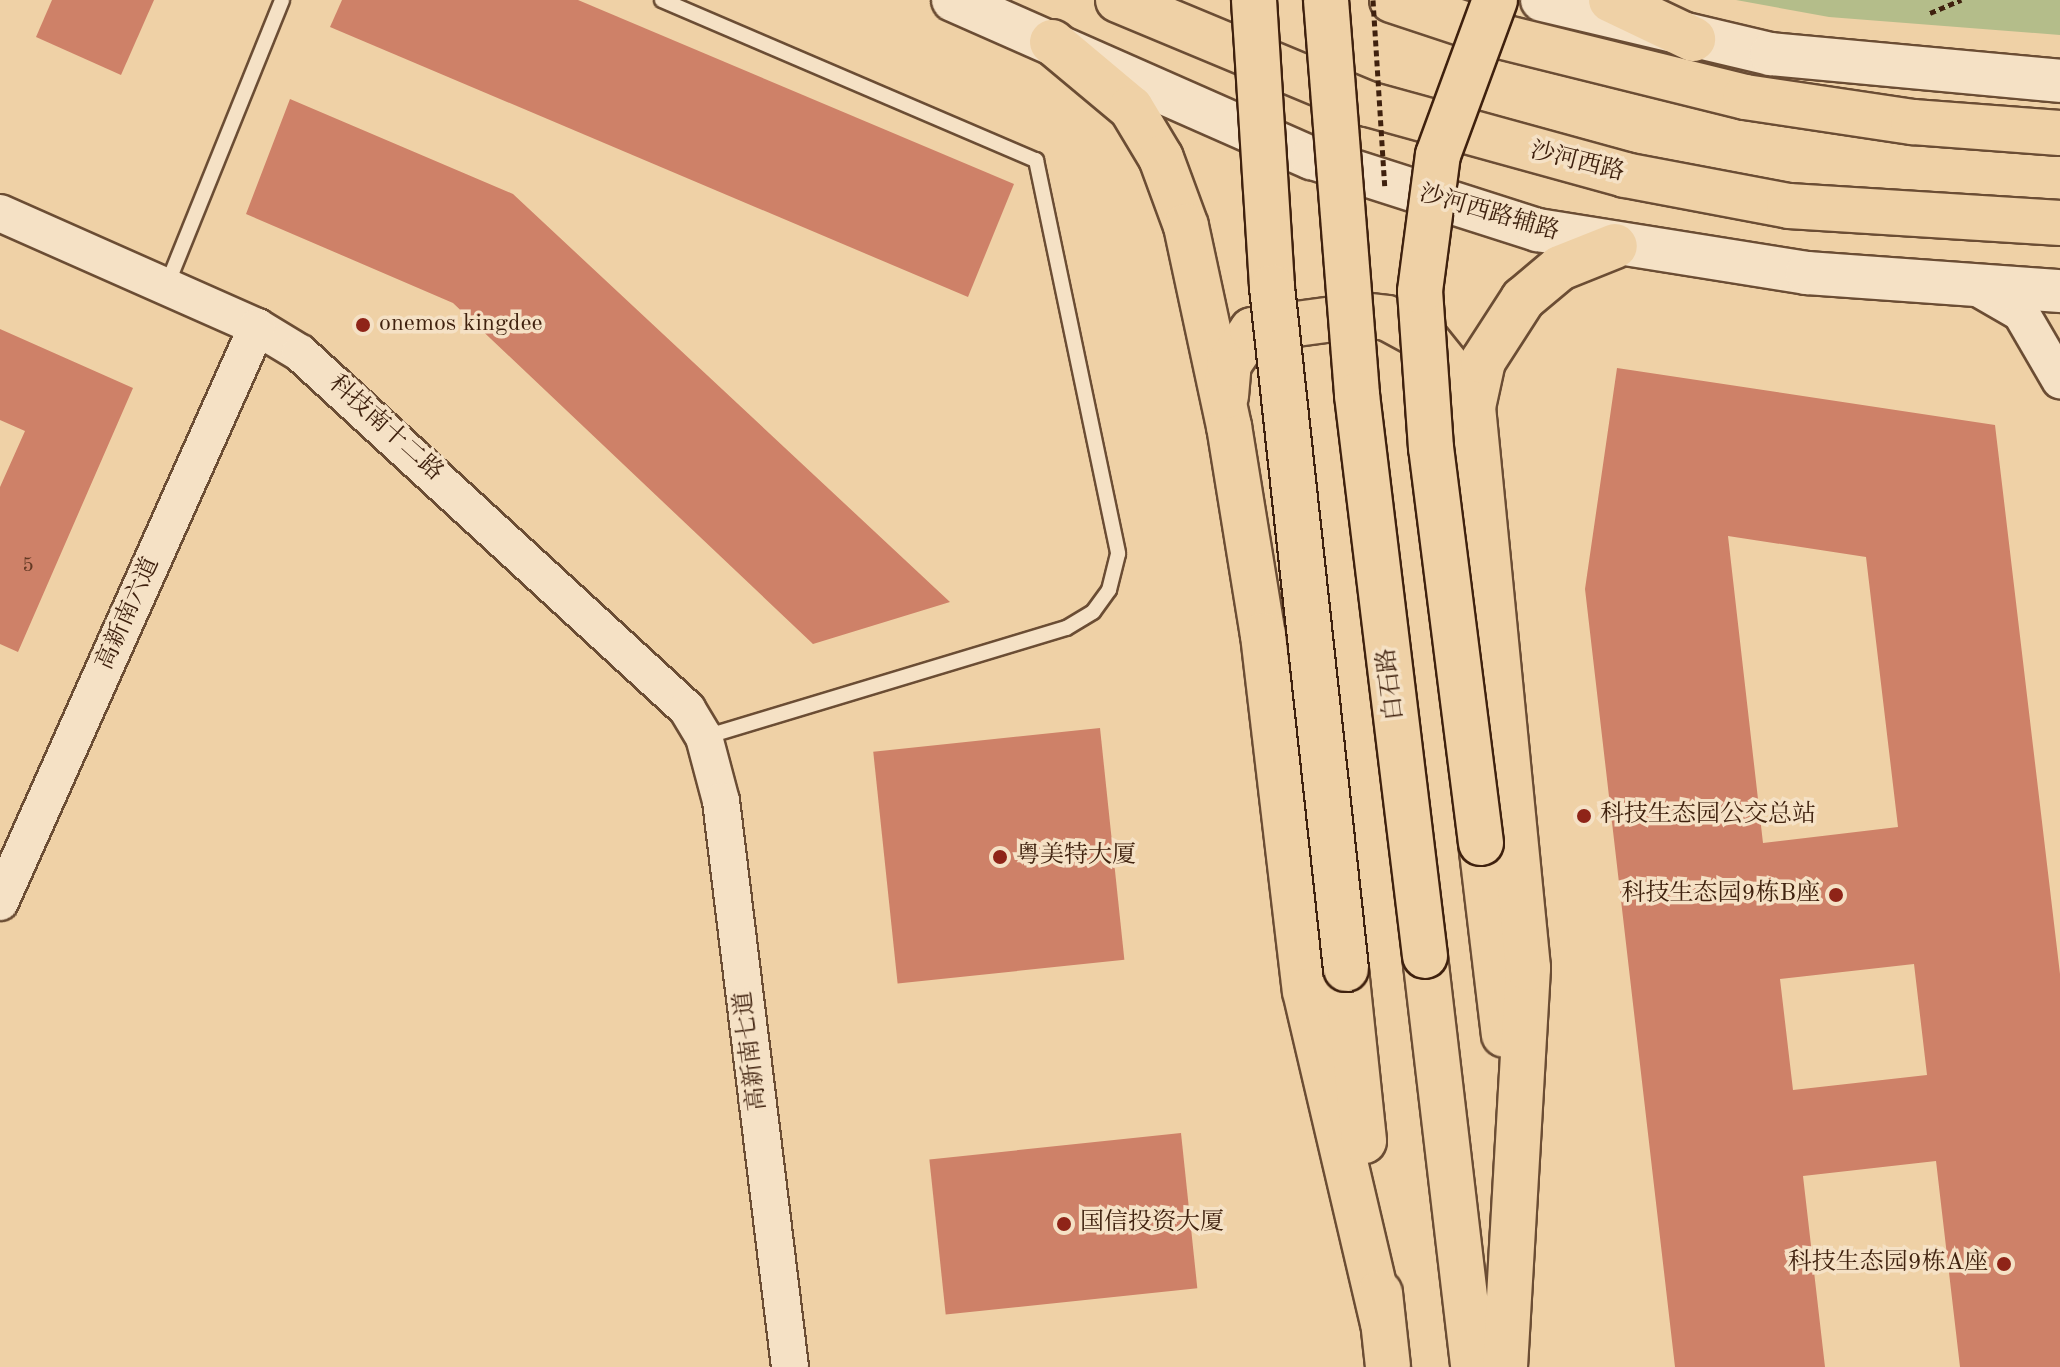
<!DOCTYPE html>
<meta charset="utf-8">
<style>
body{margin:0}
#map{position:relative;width:2060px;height:1367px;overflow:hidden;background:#efd1a6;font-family:"Old Standard TT","Noto Serif SC",serif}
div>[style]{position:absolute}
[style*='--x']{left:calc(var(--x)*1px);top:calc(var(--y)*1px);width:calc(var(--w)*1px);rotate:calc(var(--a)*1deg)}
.green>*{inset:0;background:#b4bd8a}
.building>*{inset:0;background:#ce8168;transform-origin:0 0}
.path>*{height:5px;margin-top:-2.5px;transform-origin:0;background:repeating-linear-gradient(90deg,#3f210e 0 6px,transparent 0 10px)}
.roads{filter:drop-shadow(2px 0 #6b4d34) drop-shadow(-2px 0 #6b4d34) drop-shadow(0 2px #6b4d34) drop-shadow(0 -2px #6b4d34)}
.service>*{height:14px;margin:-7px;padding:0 7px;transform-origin:7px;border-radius:7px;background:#f5e1c5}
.tertiary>*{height:36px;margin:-18px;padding:0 18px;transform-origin:18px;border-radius:18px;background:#f5e1c5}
.secondary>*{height:42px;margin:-21px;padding:0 21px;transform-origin:21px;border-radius:21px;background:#f5e1c5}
.primary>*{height:44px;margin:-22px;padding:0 22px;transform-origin:22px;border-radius:22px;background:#efd1a6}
.path-bridge>*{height:5px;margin-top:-2.5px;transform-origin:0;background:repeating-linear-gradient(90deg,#3f210e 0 6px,transparent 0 10px)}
.bridges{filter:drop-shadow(2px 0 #3f210e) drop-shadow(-2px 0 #3f210e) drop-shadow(0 2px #3f210e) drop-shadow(0 -2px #3f210e)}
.primary-bridge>*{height:44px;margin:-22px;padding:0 22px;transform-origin:22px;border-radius:22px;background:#efd1a6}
.dots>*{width:22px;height:22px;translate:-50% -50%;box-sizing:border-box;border:4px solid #f5e1c5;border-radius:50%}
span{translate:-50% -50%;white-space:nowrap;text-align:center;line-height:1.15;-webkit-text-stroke:7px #f5e1c5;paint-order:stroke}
.number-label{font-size:20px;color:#633924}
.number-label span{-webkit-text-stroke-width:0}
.street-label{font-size:24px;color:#3f210e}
.poi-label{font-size:24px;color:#3f210e}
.left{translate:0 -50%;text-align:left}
.right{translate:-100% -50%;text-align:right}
</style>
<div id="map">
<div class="green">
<div style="clip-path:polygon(1736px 0,2060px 0,2060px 35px,1829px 17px)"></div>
</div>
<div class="building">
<div style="clip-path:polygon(52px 0,154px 0,121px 75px,36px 37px)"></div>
<div style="clip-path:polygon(342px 0,578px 0,1014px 184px,968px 297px,330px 27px)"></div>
<div style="clip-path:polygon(290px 99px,513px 194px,950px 602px,813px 644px,453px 303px,246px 214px)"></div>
<div style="clip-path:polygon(0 329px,133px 388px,18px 652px,0 644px,0 487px,25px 431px,0 420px)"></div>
<div style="clip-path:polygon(evenodd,1617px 368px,1995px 425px,2060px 974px,2060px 1367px,1960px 1367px,1936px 1161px,1803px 1176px,1825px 1367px,1675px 1367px,1585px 589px,1617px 368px,1728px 536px,1866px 557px,1898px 827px,1763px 843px,1728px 536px,1617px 368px,1914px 964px,1927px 1075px,1793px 1090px,1780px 979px,1914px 964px)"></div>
<div style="left:1100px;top:728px;width:233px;height:228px;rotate:84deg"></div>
<div style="left:1181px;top:1133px;width:156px;height:253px;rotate:84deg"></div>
</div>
<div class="path">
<div style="--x:1930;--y:13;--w:34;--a:-23"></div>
</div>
<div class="roads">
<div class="service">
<div style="--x:662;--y:0;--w:407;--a:23.2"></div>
<div style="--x:1036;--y:160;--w:402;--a:78.2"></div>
<div style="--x:1118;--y:554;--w:37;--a:104"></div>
<div style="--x:1109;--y:590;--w:27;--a:126"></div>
<div style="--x:1093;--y:612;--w:31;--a:149"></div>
<div style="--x:1066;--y:628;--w:378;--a:163.2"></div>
<div style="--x:167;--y:285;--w:307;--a:-68"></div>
</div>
<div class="tertiary">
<div style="--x:0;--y:213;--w:281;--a:23.9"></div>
<div style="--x:257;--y:327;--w:50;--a:31.2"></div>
<div style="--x:300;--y:353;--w:526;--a:42.61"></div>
<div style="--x:687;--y:709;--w:33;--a:59"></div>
<div style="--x:704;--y:737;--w:66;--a:75.1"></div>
<div style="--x:721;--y:801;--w:570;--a:83.05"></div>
<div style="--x:1976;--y:287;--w:52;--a:30"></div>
<div style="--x:2021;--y:313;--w:78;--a:59.8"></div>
<div style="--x:0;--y:902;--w:630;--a:-65.92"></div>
</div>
<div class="secondary">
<div style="--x:953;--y:0;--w:392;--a:23.8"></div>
<div style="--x:1312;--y:158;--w:237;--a:17.7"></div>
<div style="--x:1538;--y:230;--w:272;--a:9.1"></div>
<div style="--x:1807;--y:273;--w:254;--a:4.1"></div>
<div style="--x:1542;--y:0;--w:235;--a:13.3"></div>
<div style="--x:1771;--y:54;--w:290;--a:5.3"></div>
</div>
<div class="primary">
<div style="--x:1118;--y:0;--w:271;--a:22.6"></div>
<div style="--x:1368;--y:104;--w:267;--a:15.4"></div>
<div style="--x:1625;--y:175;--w:167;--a:10.7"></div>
<div style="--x:1789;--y:206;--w:272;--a:3.6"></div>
<div style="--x:1392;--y:0;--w:117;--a:18.4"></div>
<div style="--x:1503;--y:37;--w:249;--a:13.9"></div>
<div style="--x:1745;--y:97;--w:170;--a:8.5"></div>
<div style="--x:1913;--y:122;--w:147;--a:4.3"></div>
<div style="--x:1611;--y:0;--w:91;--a:25.4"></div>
<div style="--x:1052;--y:42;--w:103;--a:39.9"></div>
<div style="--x:1131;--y:108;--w:58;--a:59"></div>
<div style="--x:1161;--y:158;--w:72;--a:69.8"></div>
<div style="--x:1186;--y:226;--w:205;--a:77.9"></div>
<div style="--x:1229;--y:426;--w:212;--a:80.8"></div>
<div style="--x:1263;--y:635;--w:358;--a:83.3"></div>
<div style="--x:1305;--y:991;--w:341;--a:76.8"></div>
<div style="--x:1226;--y:396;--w:32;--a:-85"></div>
<div style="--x:1229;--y:364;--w:41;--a:-55.9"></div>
<div style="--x:1252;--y:330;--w:112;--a:-7.7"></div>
<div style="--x:1363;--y:315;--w:24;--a:7"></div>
<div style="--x:1387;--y:318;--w:44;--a:28.3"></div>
<div style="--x:1426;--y:339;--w:51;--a:51.3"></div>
<div style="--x:1458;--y:379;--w:45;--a:74.4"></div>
<div style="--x:1481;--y:843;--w:193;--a:83.2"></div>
<div style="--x:1425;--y:956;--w:414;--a:83.3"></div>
<div style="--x:1346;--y:969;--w:173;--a:84"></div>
<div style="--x:1380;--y:1293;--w:74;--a:83.8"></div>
<div style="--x:1505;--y:1367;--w:400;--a:-86.7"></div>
<div style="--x:1528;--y:968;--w:564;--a:-95.6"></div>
<div style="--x:1473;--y:407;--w:47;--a:-77.7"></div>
<div style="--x:1483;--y:361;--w:74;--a:-57.2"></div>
<div style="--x:1523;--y:299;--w:48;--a:-40"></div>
<div style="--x:1560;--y:268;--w:59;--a:-21.8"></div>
</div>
</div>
<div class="path-bridge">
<div style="--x:1373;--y:0;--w:189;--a:86.4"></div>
</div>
<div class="bridges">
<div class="primary-bridge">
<div style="--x:1254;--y:0;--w:288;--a:86.4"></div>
<div style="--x:1272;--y:287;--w:686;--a:83.81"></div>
<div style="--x:1326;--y:0;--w:396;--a:85.5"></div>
<div style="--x:1357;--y:395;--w:565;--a:83.09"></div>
<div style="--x:1481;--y:843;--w:398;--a:-97.2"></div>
<div style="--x:1431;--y:448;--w:157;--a:-94"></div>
<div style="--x:1420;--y:291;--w:137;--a:-82.5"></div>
<div style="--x:1438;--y:155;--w:165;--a:-69.8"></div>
</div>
</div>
<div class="dots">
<div style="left:363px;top:325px;background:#8f2418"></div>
<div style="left:1584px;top:816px;background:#8f2418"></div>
<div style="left:1000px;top:857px;background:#8f2418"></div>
<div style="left:1836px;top:895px;background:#8f2418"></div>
<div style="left:1064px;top:1224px;background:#8f2418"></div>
<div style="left:2004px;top:1264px;background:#8f2418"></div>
</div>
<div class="number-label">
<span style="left:28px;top:566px">5</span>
</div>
<div class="street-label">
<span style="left:1577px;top:163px;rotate:14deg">沙河西路</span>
<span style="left:1489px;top:214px;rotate:16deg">沙河西路辅路</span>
<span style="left:385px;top:429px;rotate:42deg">科技南十二路</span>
<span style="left:129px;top:614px;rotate:-66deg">高新南六道</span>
<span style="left:1392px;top:684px;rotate:-97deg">白石路</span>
<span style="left:752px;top:1051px;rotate:-97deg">高新南七道</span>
</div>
<div class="poi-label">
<span class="left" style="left:379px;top:325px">onemos kingdee</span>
<span class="left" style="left:1600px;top:816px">科技生态园公交总站</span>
<span class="left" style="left:1016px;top:857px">粤美特大厦</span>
<span class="right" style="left:1820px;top:895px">科技生态园9栋B座</span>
<span class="left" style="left:1080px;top:1224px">国信投资大厦</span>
<span class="right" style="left:1988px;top:1264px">科技生态园9栋A座</span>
</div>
</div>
